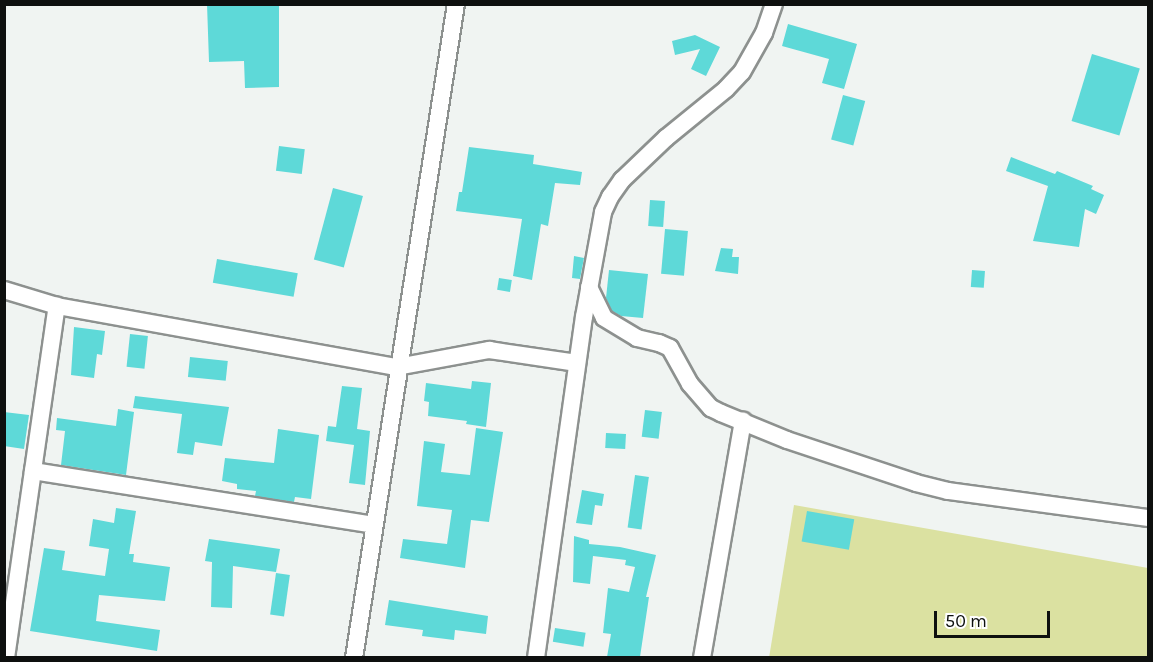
<!DOCTYPE html>
<style>
body{margin:0}
#map{position:relative;width:1153px;height:662px;overflow:hidden;background:#f0f4f2;font-family:Karla,sans-serif}
div>[style]{position:absolute}
[style*='--x']{left:calc(var(--x)*1px);top:calc(var(--y)*1px);width:calc(var(--w)*1px);rotate:calc(var(--a)*1deg)}
.green>*{inset:0;background:#dbe1a1}
.building>*{inset:0;background:#5ed9d8;transform-origin:0 0}
.roads{filter:drop-shadow(2px 0 #8d918f) drop-shadow(-2px 0 #8d918f) drop-shadow(0 2px #8d918f) drop-shadow(0 -2px #8d918f)}
.street>*{height:16px;margin:-8px;padding:0 8px;transform-origin:8px;border-radius:8px;background:#fff}
span{translate:-50% -50%;white-space:nowrap;text-align:center;line-height:1.15;-webkit-text-stroke:4.5px #fff;paint-order:stroke}
.frame{position:absolute;inset:0;border:6px solid #0e100f;pointer-events:none}
.scale{position:absolute;left:934px;top:611px;width:116px;height:27px;box-sizing:border-box;border:3px solid #0e100f;border-top:0;padding-left:8px;font-size:18px;line-height:21px;white-space:nowrap;color:#0e100f;-webkit-text-stroke:4px #fff;paint-order:stroke}
</style>
<div id="map">
<div class="green">
<div style="clip-path:polygon(794px 505px,1148px 568px,1148px 657px,769px 658px)"></div>
</div>
<div class="building">
<div style="clip-path:polygon(207px 4px,279px 4px,279px 87px,245px 88px,244px 61px,209px 62px)"></div>
<div style="clip-path:polygon(788px 24px,857px 44px,844px 89px,822px 83px,829px 59px,782px 46px)"></div>
<div style="clip-path:polygon(695px 35px,720px 47px,706px 76px,691px 69px,700px 49px,675px 55px,672px 41px)"></div>
<div style="left:1092px;top:54px;width:50px;height:70px;rotate:17deg"></div>
<div style="left:843px;top:95px;width:23px;height:46px;rotate:15deg"></div>
<div style="left:279px;top:146px;width:26px;height:25px;rotate:7deg"></div>
<div style="clip-path:polygon(469px 147px,534px 155px,533px 164px,582px 172px,580px 185px,555px 183px,548px 226px,541px 224px,532px 280px,513px 276px,522px 219px,456px 211px,459px 192px,462px 192px)"></div>
<div style="clip-path:polygon(1011px 157px,1055px 174px,1057px 171px,1093px 186px,1091px 189px,1104px 195px,1096px 214px,1085px 209px,1079px 247px,1033px 241px,1048px 186px,1006px 171px)"></div>
<div style="left:333px;top:188px;width:31px;height:74px;rotate:15deg"></div>
<div style="left:650px;top:200px;width:15px;height:26px;rotate:4deg"></div>
<div style="left:665px;top:229px;width:23px;height:45px;rotate:5deg"></div>
<div style="clip-path:polygon(721px 248px,733px 249px,732px 257px,739px 257px,738px 274px,715px 271px)"></div>
<div style="clip-path:polygon(574px 256px,584px 258px,580px 279px,572px 278px)"></div>
<div style="left:217px;top:259px;width:82px;height:24px;rotate:10deg"></div>
<div style="clip-path:polygon(609px 270px,648px 274px,643px 318px,621px 316px,612px 311px,606px 298px)"></div>
<div style="left:972px;top:270px;width:13px;height:17px;rotate:4deg"></div>
<div style="left:499px;top:278px;width:13px;height:12px;rotate:9deg"></div>
<div style="clip-path:polygon(74px 327px,105px 331px,102px 355px,97px 354px,94px 378px,71px 375px)"></div>
<div style="left:130px;top:334px;width:18px;height:33px;rotate:6deg"></div>
<div style="left:190px;top:357px;width:38px;height:20px;rotate:6deg"></div>
<div style="clip-path:polygon(472px 381px,491px 383px,486px 427px,466px 424px,467px 421px,428px 416px,429px 402px,424px 401px,426px 383px,471px 389px)"></div>
<div style="clip-path:polygon(342px 386px,362px 388px,357px 429px,370px 431px,365px 485px,349px 483px,354px 445px,326px 441px,328px 426px,336px 427px)"></div>
<div style="clip-path:polygon(135px 396px,229px 407px,222px 446px,195px 442px,193px 455px,177px 453px,182px 414px,133px 408px)"></div>
<div style="clip-path:polygon(118px 409px,134px 412px,126px 475px,61px 465px,65px 431px,56px 430px,57px 418px,116px 426px)"></div>
<div style="left:645px;top:410px;width:17px;height:27px;rotate:7deg"></div>
<div style="clip-path:polygon(4px 412px,29px 415px,24px 449px,4px 446px)"></div>
<div style="clip-path:polygon(476px 428px,503px 432px,489px 522px,471px 520px,465px 568px,400px 558px,403px 539px,447px 544px,452px 510px,417px 506px,424px 441px,445px 444px,441px 472px,470px 475px)"></div>
<div style="clip-path:polygon(278px 429px,319px 435px,311px 499px,295px 497px,294px 502px,255px 496px,256px 491px,237px 489px,237px 484px,222px 481px,225px 458px,274px 463px)"></div>
<div style="left:606px;top:433px;width:20px;height:15px;rotate:3deg"></div>
<div style="left:635px;top:475px;width:14px;height:53px;rotate:8deg"></div>
<div style="clip-path:polygon(582px 490px,604px 494px,602px 506px,595px 505px,592px 525px,576px 523px)"></div>
<div style="clip-path:polygon(116px 508px,136px 511px,129px 554px,134px 554px,133px 562px,170px 567px,165px 601px,99px 595px,96px 621px,160px 630px,157px 651px,30px 631px,44px 548px,65px 551px,62px 570px,105px 576px,109px 549px,89px 546px,93px 519px,114px 523px)"></div>
<div style="left:807px;top:511px;width:48px;height:31px;rotate:10deg"></div>
<div style="clip-path:polygon(574px 536px,589px 540px,589px 544px,620px 547px,656px 555px,646px 597px,649px 597px,640px 657px,607px 657px,611px 634px,603px 633px,608px 588px,629px 592px,635px 567px,625px 565px,626px 560px,593px 556px,590px 584px,573px 582px)"></div>
<div style="clip-path:polygon(209px 539px,280px 549px,276px 572px,233px 566px,232px 608px,211px 607px,212px 562px,205px 561px)"></div>
<div style="left:276px;top:573px;width:14px;height:42px;rotate:8deg"></div>
<div style="clip-path:polygon(389px 600px,488px 616px,486px 634px,455px 630px,454px 640px,422px 636px,423px 630px,385px 625px)"></div>
<div style="left:555px;top:628px;width:31px;height:14px;rotate:9deg"></div>
</div>
<div class="roads">
<div class="street">
<div style="--x:589;--y:287;--w:34;--a:64"></div>
<div style="--x:604;--y:318;--w:39;--a:31"></div>
<div style="--x:637;--y:338;--w:23;--a:13"></div>
<div style="--x:659;--y:343;--w:12;--a:24"></div>
<div style="--x:670;--y:348;--w:41;--a:60.9"></div>
<div style="--x:690;--y:384;--w:32;--a:49"></div>
<div style="--x:711;--y:408;--w:11;--a:27"></div>
<div style="--x:721;--y:413;--w:71;--a:22.2"></div>
<div style="--x:787;--y:440;--w:136;--a:18.4"></div>
<div style="--x:916;--y:483;--w:33;--a:14"></div>
<div style="--x:948;--y:491;--w:202;--a:7.7"></div>
<div style="--x:4;--y:290;--w:55;--a:16.8"></div>
<div style="--x:57;--y:306;--w:345;--a:10.2"></div>
<div style="--x:397;--y:367;--w:94;--a:-10.5"></div>
<div style="--x:489;--y:350;--w:89;--a:8.4"></div>
<div style="--x:33;--y:471;--w:345;--a:9"></div>
<div style="--x:6;--y:658;--w:356;--a:-81.8"></div>
<div style="--x:354;--y:658;--w:662;--a:-81.14"></div>
<div style="--x:536;--y:658;--w:344;--a:-82"></div>
<div style="--x:584;--y:317;--w:107;--a:-79.7"></div>
<div style="--x:603;--y:212;--w:17;--a:-65"></div>
<div style="--x:610;--y:197;--w:21;--a:-55"></div>
<div style="--x:622;--y:180;--w:61;--a:-43.7"></div>
<div style="--x:666;--y:138;--w:77;--a:-39.2"></div>
<div style="--x:726;--y:89;--w:23;--a:-47"></div>
<div style="--x:742;--y:72;--w:45;--a:-60.6"></div>
<div style="--x:764;--y:33;--w:31;--a:-71"></div>
<div style="--x:702;--y:658;--w:241;--a:-80.2"></div>
</div>
</div>
<div class="frame"></div>
<div class="scale">50 m</div>
</div>
